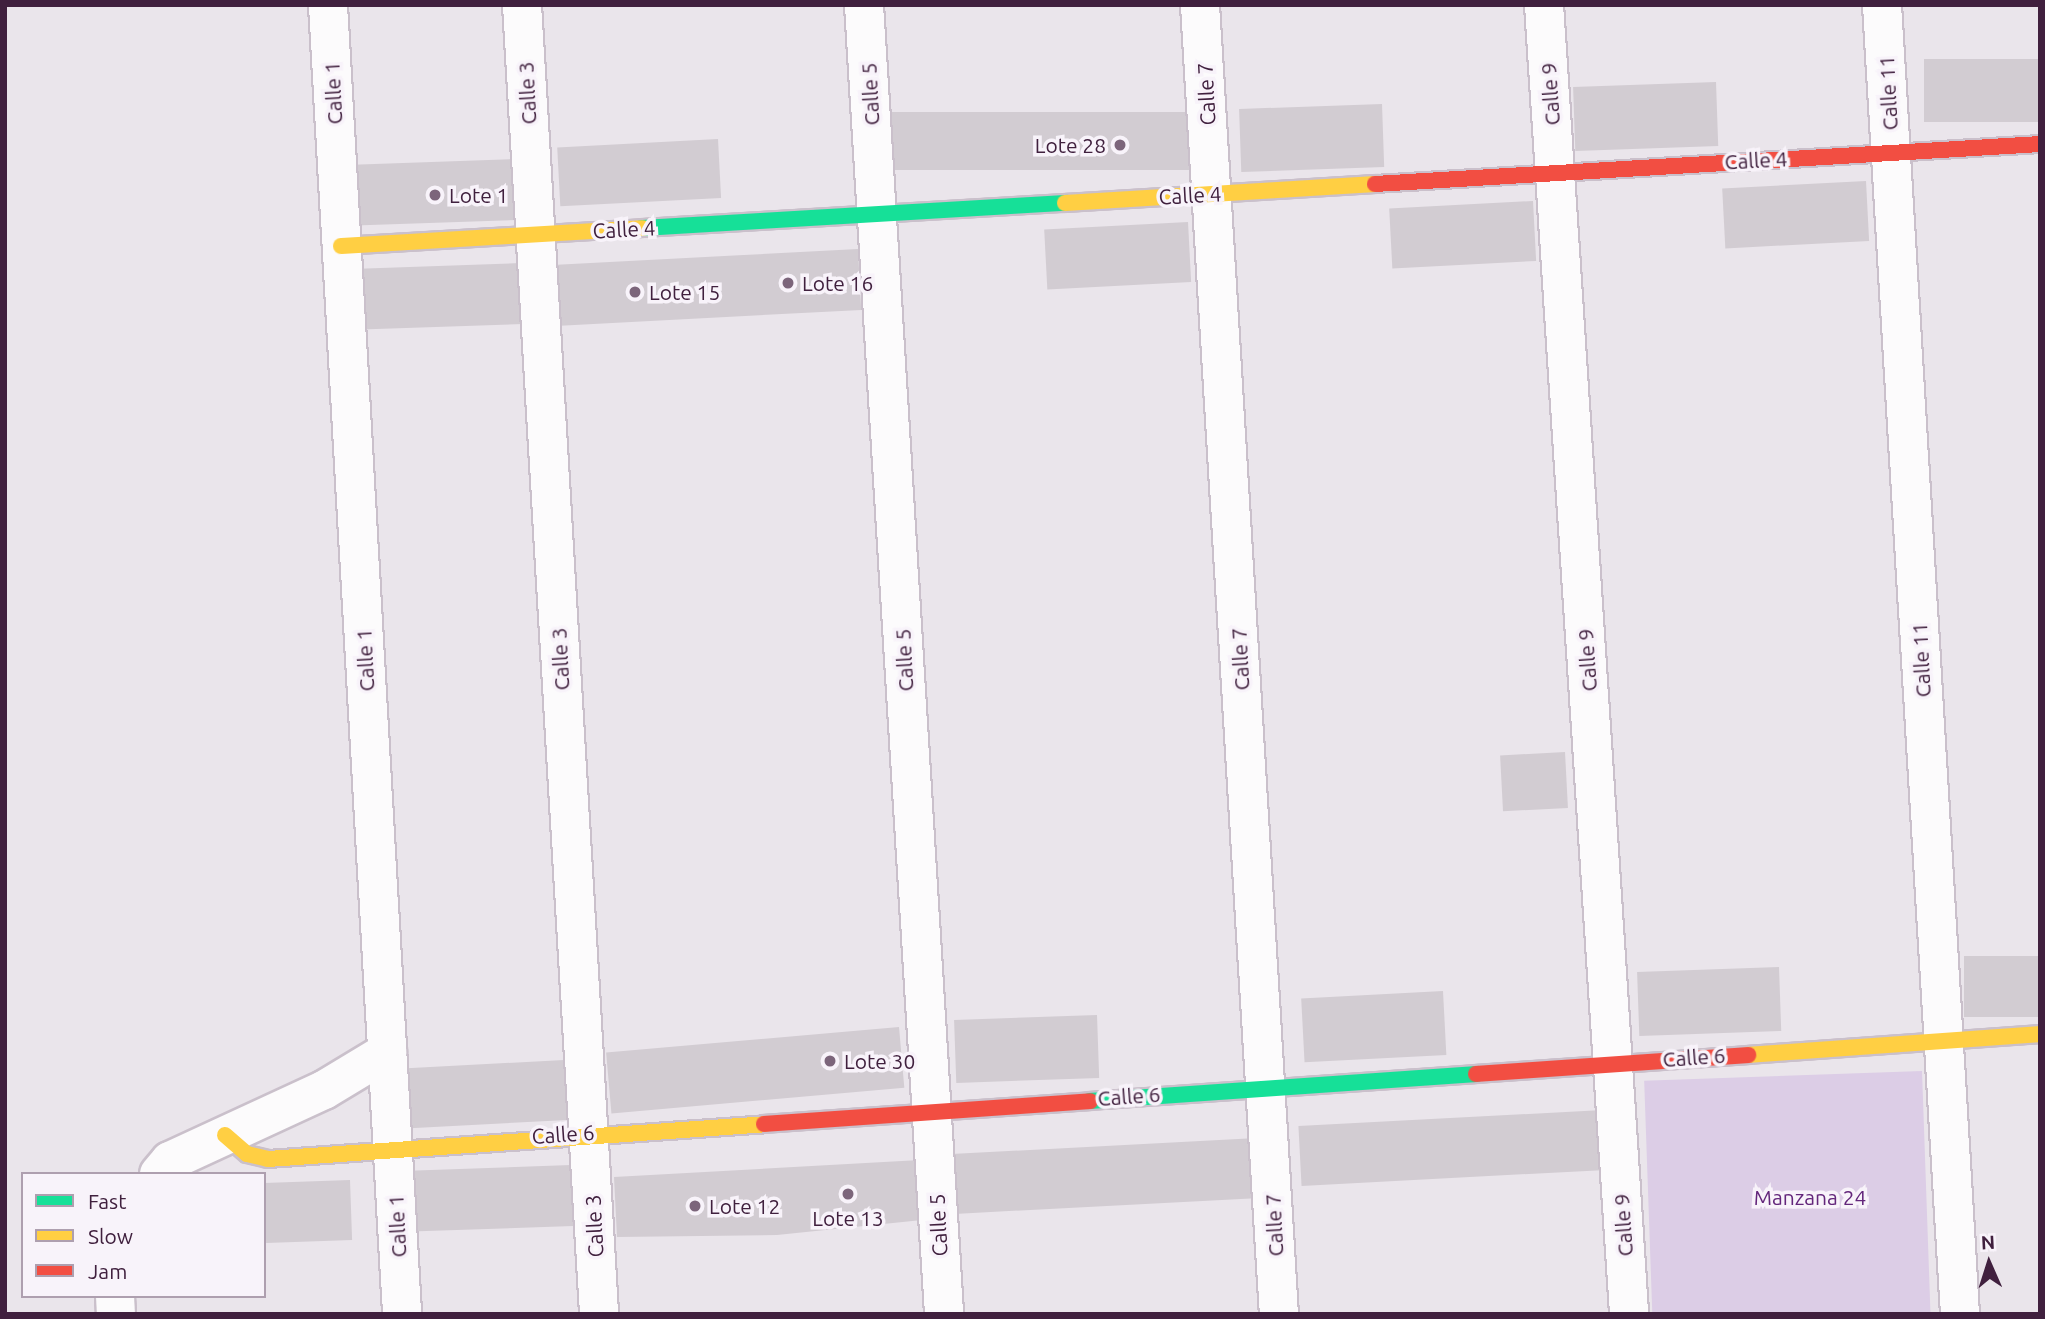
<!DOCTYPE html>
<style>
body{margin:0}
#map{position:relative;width:2045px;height:1319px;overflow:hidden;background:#eae5eb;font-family:Ubuntu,sans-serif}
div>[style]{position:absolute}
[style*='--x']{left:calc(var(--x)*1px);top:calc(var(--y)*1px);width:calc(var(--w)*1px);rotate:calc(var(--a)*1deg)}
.green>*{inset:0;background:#dccde6;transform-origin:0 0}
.building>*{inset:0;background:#d2ccd2;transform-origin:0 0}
.roads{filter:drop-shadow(2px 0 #cac0cb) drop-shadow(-2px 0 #cac0cb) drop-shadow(0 2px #cac0cb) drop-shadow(0 -2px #cac0cb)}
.street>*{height:38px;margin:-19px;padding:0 19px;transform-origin:19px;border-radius:19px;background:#fcfbfc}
.fast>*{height:16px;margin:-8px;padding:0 8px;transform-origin:8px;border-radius:8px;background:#16e098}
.slow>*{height:16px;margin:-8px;padding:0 8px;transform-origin:8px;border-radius:8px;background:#ffcf43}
.jam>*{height:16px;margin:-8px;padding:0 8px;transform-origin:8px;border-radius:8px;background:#f24e42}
.dots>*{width:19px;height:19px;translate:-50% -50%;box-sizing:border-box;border:4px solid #f8f3fa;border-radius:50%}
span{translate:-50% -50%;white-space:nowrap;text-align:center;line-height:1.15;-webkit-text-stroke:7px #f8f3fa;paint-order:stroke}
.street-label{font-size:21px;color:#40203e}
.poi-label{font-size:21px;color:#40203e}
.right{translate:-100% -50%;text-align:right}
.left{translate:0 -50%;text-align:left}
.park-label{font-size:21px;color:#63267b}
.frame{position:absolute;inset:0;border:7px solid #40203e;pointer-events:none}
.legend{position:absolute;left:21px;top:1172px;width:245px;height:126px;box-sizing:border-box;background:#f8f3fa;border:2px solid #ae9faf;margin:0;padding:9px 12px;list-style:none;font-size:21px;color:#40203e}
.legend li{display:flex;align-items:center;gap:14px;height:35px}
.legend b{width:35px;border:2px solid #ae9faf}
.north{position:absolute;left:1954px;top:1228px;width:70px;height:70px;-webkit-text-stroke:5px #f8f3fa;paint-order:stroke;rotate:357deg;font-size:19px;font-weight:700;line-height:28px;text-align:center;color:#40203e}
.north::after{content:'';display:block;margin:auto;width:24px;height:32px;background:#40203e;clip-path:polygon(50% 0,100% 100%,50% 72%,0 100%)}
</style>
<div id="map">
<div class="green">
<div style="left:1922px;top:1071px;width:243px;height:278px;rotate:88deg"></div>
</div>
<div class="building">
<div style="left:2040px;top:59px;width:63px;height:116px;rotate:90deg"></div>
<div style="left:1716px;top:82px;width:64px;height:143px;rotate:88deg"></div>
<div style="left:1382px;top:104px;width:63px;height:143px;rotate:88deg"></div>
<div style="left:1190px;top:112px;width:58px;height:304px;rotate:90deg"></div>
<div style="left:718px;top:139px;width:59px;height:161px;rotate:87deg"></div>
<div style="left:515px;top:159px;width:61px;height:162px;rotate:88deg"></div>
<div style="left:1866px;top:181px;width:60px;height:144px;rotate:87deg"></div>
<div style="left:1533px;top:201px;width:60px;height:144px;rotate:87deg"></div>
<div style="left:1188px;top:222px;width:60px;height:144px;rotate:87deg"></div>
<div style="left:858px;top:249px;width:61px;height:306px;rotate:87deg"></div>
<div style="left:521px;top:263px;width:61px;height:162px;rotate:88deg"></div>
<div style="left:1565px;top:752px;width:56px;height:65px;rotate:87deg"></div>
<div style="left:2040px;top:956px;width:61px;height:76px;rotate:90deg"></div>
<div style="left:1779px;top:967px;width:64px;height:142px;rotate:88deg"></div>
<div style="left:1443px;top:991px;width:64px;height:142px;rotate:87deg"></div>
<div style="left:1097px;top:1015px;width:63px;height:143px;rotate:88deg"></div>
<div style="left:899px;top:1027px;width:61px;height:294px;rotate:85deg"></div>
<div style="left:564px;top:1060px;width:60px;height:162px;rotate:87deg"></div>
<div style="left:1603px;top:1110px;width:60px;height:305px;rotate:87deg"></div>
<div style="left:1257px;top:1138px;width:60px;height:306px;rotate:87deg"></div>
<div style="clip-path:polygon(920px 1160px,922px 1220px,777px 1235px,617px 1237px,614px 1177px)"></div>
<div style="left:571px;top:1165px;width:61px;height:162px;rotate:88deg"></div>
<div style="left:350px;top:1180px;width:60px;height:86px;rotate:88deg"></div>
</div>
<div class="roads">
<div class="street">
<div style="--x:328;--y:5;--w:1311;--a:86.76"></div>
<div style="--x:522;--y:5;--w:1311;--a:86.63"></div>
<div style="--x:864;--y:5;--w:1311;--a:86.5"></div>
<div style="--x:1200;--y:5;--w:1311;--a:86.55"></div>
<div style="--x:1544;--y:5;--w:1312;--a:86.28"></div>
<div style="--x:1882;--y:5;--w:1311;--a:86.59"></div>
<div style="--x:159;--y:1174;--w:17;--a:-50"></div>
<div style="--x:170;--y:1161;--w:170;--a:-24.8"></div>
<div style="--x:324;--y:1090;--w:74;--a:-31.1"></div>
<div style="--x:115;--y:1296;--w:18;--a:87"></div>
</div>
<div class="fast">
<div style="--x:642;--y:228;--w:424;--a:-3.4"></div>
<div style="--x:1090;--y:1101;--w:387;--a:-4"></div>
</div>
<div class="slow">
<div style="--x:1065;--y:203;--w:311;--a:-3.5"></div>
<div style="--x:341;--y:246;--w:302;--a:-3.4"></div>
<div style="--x:1748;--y:1055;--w:293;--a:-4.1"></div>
<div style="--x:225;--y:1135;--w:29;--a:41"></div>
<div style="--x:247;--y:1154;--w:22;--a:13"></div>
<div style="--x:268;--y:1159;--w:497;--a:-4"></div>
</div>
<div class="jam">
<div style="--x:1375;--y:184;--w:666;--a:-3.44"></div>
<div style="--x:1476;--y:1074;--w:273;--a:-4"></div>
<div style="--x:764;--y:1124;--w:327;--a:-4"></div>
</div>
</div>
<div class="dots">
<div style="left:1120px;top:145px;background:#7c657b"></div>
<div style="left:435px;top:195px;background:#7c657b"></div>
<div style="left:788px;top:283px;background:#7c657b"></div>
<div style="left:635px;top:292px;background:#7c657b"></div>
<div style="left:830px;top:1061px;background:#7c657b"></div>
<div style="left:848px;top:1194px;background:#7c657b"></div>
<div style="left:695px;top:1206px;background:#7c657b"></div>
</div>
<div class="street-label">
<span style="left:333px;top:93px;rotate:-93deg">Calle 1</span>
<span style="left:527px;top:93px;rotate:-93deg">Calle 3</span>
<span style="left:1888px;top:93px;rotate:-93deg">Calle 11</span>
<span style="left:870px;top:94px;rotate:-93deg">Calle 5</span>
<span style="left:1206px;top:94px;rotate:-93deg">Calle 7</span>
<span style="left:1550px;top:94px;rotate:-94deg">Calle 9</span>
<span style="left:1756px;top:160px;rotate:-3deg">Calle 4</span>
<span style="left:1190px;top:195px;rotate:-3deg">Calle 4</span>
<span style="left:624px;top:229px;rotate:-3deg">Calle 4</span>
<span style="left:560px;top:659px;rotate:-93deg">Calle 3</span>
<span style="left:1240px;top:659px;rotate:-93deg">Calle 7</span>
<span style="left:365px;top:660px;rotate:-93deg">Calle 1</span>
<span style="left:904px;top:660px;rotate:-93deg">Calle 5</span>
<span style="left:1587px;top:660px;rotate:-94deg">Calle 9</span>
<span style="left:1921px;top:660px;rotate:-93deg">Calle 11</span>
<span style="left:1694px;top:1057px;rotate:-4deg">Calle 6</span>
<span style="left:1129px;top:1096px;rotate:-4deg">Calle 6</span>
<span style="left:563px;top:1134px;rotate:-4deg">Calle 6</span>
<span style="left:938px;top:1225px;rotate:-93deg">Calle 5</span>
<span style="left:1274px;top:1225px;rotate:-93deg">Calle 7</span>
<span style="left:1623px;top:1225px;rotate:-94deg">Calle 9</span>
<span style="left:397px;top:1226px;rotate:-93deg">Calle 1</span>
<span style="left:594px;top:1226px;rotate:-93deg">Calle 3</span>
</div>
<div class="poi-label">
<span class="right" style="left:1106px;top:145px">Lote 28</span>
<span class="left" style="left:449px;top:195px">Lote 1</span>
<span class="left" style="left:802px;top:283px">Lote 16</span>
<span class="left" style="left:649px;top:292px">Lote 15</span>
<span class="left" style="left:844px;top:1061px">Lote 30</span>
<span class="left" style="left:709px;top:1206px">Lote 12</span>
<span style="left:848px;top:1218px">Lote 13</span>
</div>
<div class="park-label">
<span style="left:1810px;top:1197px">Manzana 24</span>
</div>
<div class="frame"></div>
<ul class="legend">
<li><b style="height:9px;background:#16e098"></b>Fast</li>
<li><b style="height:9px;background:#ffcf43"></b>Slow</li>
<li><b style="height:9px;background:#f24e42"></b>Jam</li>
</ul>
<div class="north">N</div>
</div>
